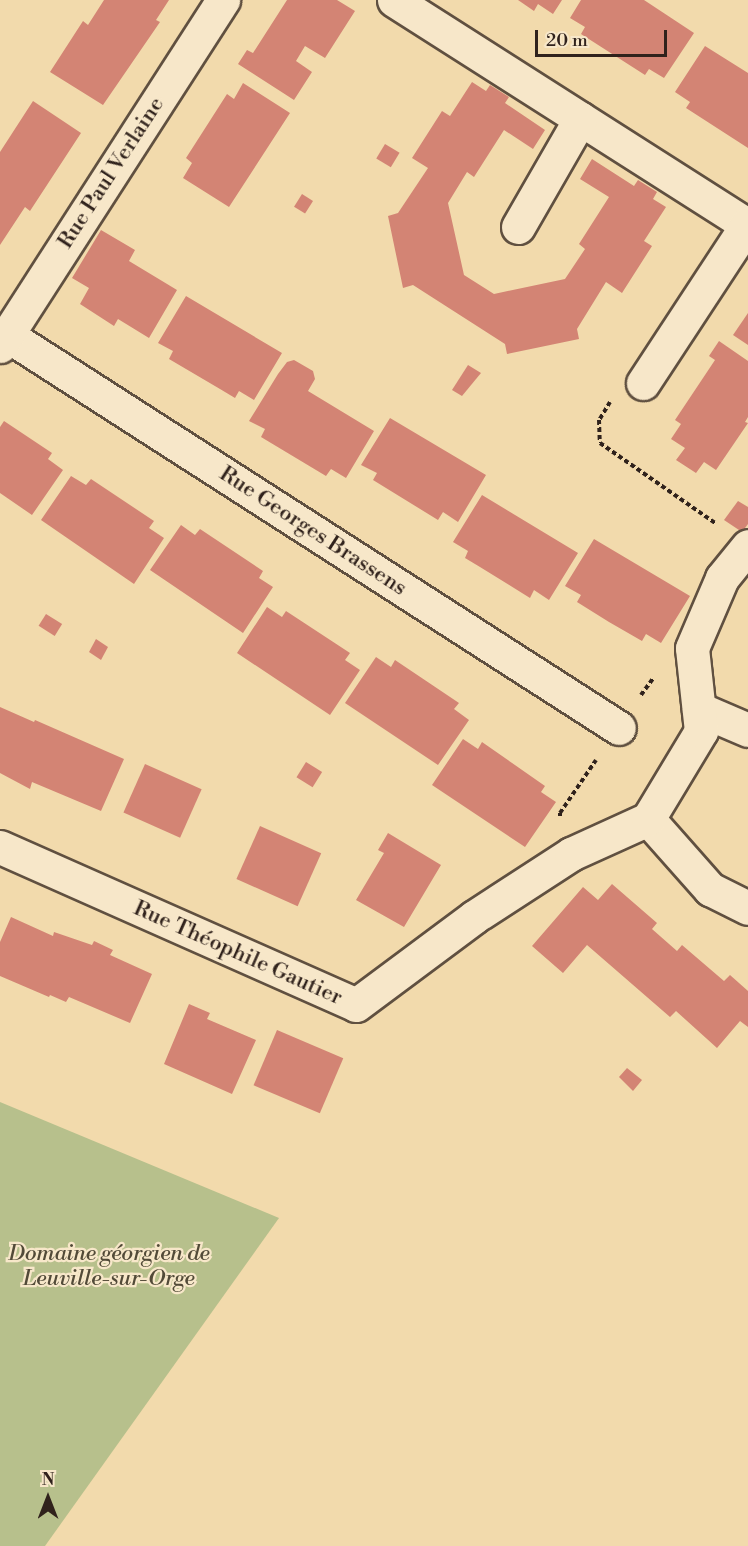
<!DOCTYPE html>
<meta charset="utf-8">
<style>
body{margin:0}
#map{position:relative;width:748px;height:1546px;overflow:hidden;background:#f2daac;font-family:"Libre Bodoni",serif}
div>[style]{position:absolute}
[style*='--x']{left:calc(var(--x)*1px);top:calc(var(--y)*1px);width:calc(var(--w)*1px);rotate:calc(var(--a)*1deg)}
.green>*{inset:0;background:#b7c08c}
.building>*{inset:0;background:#d38474;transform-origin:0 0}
.path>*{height:4px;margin-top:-2px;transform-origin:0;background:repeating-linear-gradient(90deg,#30221c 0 4.5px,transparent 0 7.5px)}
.roads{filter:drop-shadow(2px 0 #605040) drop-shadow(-2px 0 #605040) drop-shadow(0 2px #605040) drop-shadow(0 -2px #605040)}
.minor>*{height:33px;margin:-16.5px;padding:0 16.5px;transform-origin:16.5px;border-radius:16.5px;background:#f7e7c9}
span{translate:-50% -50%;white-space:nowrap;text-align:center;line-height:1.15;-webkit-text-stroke:4.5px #f7e7c9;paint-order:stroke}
.street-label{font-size:22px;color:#30221c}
.park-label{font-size:22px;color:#524a38;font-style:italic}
.north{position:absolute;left:18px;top:1468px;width:60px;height:60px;-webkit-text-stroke:4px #f7e7c9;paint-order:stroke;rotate:0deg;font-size:16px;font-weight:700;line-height:24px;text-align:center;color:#30221c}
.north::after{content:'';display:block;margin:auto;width:21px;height:27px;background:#30221c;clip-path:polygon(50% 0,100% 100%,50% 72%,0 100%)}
.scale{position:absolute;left:535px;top:30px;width:132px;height:27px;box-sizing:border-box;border:3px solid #30221c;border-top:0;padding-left:8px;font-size:18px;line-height:21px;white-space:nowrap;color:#30221c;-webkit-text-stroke:4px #f7e7c9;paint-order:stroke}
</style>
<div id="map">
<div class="green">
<div style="clip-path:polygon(0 1102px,279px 1218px,45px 1546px,0 1546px)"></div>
</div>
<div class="building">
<div style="clip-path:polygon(104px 0,169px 0,156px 20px,160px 22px,103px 105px,50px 72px,83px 21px,88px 25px)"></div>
<div style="clip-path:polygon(287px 0,337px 0,355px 11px,325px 58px,305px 46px,296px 61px,312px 72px,294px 100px,238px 64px,247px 50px,253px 53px)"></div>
<div style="clip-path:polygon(518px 0,562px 0,553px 14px,538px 4px,534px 11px)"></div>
<div style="clip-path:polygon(581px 0,644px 0,694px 33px,664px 78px,649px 69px,645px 75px,581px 34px,585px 27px,570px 18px)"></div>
<div style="clip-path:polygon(705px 46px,748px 73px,748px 148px,686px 108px,690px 102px,675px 92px)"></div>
<div style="clip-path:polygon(472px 82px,486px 91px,490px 85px,509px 97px,505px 103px,545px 130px,533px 149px,504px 130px,474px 177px,467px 172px,448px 203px,464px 275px,494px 294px,565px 279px,585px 249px,579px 244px,609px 197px,580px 179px,592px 159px,634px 186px,638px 180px,657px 192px,653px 199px,666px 207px,644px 241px,652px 246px,622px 293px,606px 282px,577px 329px,579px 339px,507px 354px,505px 344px,413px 285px,403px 288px,388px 216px,398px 213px,428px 168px,412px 158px,442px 111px,450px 116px)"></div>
<div style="clip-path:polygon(243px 83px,290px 113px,229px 207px,183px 178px,192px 163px,186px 158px,195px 144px,227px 94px,234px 99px)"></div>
<div style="clip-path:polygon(33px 101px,81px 133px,30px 211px,25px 207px,0 245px,0 152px)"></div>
<div style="left:385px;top:144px;width:17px;height:17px;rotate:31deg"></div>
<div style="left:302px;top:194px;width:13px;height:15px;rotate:32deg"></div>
<div style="clip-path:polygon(101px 230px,135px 250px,129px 261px,177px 290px,149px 338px,118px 319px,114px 326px,80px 304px,89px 288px,72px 278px)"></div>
<div style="clip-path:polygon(186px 296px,282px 353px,254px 400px,239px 391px,235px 398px,220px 389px,169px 359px,173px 351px,158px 343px)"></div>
<div style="clip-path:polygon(748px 313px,748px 345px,733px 335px)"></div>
<div style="clip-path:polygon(719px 341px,748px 361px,748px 417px,745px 422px,748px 423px,716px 470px,704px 462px,696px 473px,676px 460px,685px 448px,671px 439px,681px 424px,675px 420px,715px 360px,709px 356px)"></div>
<div style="clip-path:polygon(294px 360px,313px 371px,315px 379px,308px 391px,374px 431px,346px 478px,331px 469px,326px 476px,261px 437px,265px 429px,249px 421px,278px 374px,287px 362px)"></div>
<div style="clip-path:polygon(468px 365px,481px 373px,462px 396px,452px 390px)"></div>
<div style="clip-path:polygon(390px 418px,486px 475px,458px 522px,443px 512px,438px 520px,373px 480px,377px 473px,361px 465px)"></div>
<div style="clip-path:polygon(4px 421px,52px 453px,48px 459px,63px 470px,32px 515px,0 493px,0 427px)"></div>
<div style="clip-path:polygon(71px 476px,86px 485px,91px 479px,154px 521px,149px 528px,164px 538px,134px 584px,41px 520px)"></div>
<div style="clip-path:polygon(482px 495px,578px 553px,549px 600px,534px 590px,530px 598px,480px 567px,465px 558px,468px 551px,453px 542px)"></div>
<div style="clip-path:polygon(738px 501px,748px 507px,748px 524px,742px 532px,724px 520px)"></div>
<div style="clip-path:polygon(181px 525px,195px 535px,200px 529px,263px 571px,259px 578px,273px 587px,243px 633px,150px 570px)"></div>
<div style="clip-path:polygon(594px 539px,690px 596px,661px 643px,646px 634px,642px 641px,609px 622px,577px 602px,581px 595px,565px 586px)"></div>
<div style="clip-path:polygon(267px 607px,282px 617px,286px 611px,350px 653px,345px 660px,360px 670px,330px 715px,237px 653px)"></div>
<div style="left:46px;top:614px;width:19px;height:14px;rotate:32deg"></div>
<div style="clip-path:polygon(96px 639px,108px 647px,101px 660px,89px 652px)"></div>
<div style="clip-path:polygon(376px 657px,391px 667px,395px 660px,459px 703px,454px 709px,469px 720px,438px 765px,345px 703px)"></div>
<div style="clip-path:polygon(0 707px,34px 722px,35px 720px,124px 759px,101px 811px,32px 782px,30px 789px,0 773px)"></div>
<div style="clip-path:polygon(463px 739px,478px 749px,482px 742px,545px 786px,541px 792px,556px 802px,525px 847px,432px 785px)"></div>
<div style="left:306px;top:762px;width:19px;height:18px;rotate:32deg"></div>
<div style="left:145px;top:764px;width:62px;height:53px;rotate:24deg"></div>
<div style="left:260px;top:826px;width:67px;height:58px;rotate:24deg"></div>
<div style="clip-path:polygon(388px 833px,441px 865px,404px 927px,356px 900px,384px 853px,378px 850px)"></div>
<div style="clip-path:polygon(612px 884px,657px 923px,652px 929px,677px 951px,682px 945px,724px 981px,730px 975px,748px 991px,748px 1027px,740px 1021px,717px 1048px,676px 1011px,670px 1017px,587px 945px,563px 973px,532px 946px,583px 887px,598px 900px)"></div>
<div style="clip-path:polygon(11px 917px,53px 936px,54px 932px,92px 945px,94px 941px,113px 950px,110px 955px,152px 974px,130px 1023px,69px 997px,66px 1002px,50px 995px,49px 997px,0 976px,0 942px)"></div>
<div style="clip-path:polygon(189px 1004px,210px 1013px,207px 1019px,256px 1040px,232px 1094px,164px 1064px)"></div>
<div style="left:277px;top:1030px;width:72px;height:60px;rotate:23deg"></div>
<div style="clip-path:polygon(627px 1068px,642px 1080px,633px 1091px,619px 1077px)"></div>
</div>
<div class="path">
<div style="--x:610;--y:402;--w:21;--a:121"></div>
<div style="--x:599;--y:420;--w:23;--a:88"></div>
<div style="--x:600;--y:443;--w:140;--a:34.8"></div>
<div style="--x:641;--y:695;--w:22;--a:-54"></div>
<div style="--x:560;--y:816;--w:3;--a:-90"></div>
<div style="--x:560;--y:813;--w:64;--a:-55.8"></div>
</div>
<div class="roads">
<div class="minor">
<div style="--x:394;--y:0;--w:419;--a:32.5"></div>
<div style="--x:518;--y:227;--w:125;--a:-60.1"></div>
<div style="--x:7;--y:335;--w:727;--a:32.71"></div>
<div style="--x:0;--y:346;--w:412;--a:-57.2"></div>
<div style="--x:643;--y:383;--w:191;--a:-56.7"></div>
<div style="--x:699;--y:709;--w:53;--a:23.2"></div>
<div style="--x:648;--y:819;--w:94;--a:48.5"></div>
<div style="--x:710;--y:889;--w:42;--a:26.6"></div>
<div style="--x:0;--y:847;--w:389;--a:23.9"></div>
<div style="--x:356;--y:1005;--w:147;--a:-36.7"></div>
<div style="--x:474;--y:917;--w:116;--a:-33"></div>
<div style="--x:571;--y:854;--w:85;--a:-24.4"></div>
<div style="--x:648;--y:819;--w:103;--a:-58.9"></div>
<div style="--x:701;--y:731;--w:83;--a:-96.2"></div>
<div style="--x:692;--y:648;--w:76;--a:-66.8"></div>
<div style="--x:722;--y:578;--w:41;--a:-50.9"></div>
</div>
</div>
<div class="street-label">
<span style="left:111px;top:173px;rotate:-57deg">Rue Paul Verlaine</span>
<span style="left:313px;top:531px;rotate:33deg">Rue Georges Brassens</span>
<span style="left:238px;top:953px;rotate:24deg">Rue Théophile Gautier</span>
</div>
<div class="park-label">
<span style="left:109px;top:1266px">Domaine géorgien de<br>Leuville-sur-Orge</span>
</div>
<div class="north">N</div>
<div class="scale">20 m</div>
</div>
